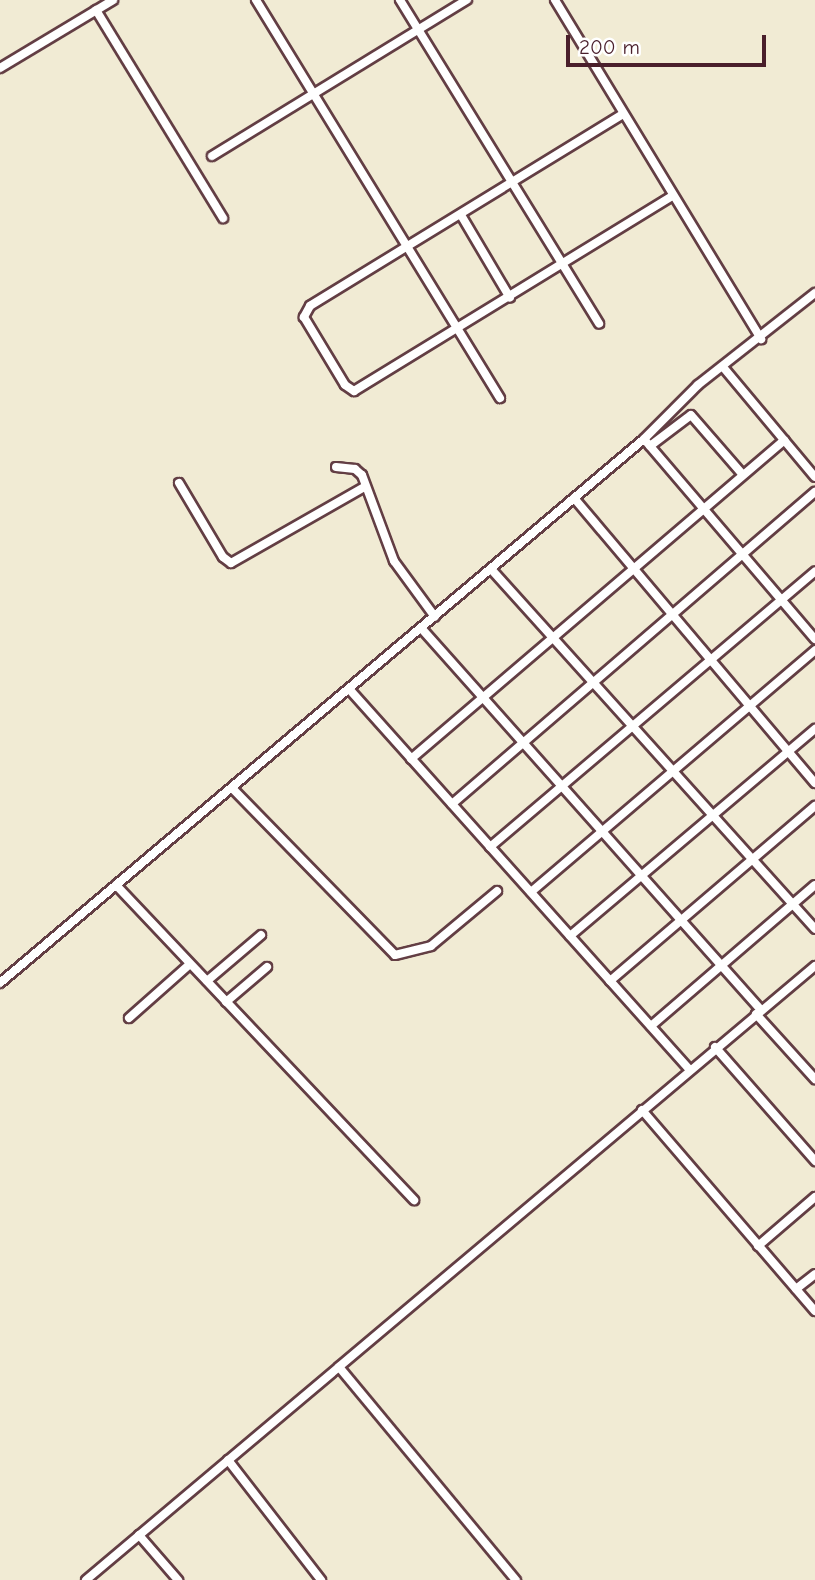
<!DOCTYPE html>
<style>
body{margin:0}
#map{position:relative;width:815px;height:1580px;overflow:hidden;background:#f1ebd4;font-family:"Comic Neue",sans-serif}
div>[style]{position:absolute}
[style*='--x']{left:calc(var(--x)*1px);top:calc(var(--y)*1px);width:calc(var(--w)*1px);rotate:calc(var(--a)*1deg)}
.roads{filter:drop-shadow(2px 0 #633e44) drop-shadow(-2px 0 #633e44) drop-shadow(0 2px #633e44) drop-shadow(0 -2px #633e44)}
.minor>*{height:8px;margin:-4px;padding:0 4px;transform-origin:4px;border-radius:4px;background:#fff}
span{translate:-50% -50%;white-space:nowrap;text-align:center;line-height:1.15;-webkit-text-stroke:6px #fff;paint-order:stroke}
.scale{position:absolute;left:566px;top:35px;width:200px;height:32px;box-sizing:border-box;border:4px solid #4a1f2b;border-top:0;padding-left:9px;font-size:21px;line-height:24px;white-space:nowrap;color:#4a1f2b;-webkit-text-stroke:5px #fff;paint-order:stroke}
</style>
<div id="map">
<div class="roads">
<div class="minor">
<div style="--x:256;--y:0;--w:467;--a:58.5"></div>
<div style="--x:400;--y:0;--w:380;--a:58.4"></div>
<div style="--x:555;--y:0;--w:397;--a:58.7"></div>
<div style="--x:96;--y:10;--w:244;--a:58.6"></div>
<div style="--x:0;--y:68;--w:132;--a:-31"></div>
<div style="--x:623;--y:114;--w:367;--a:148.5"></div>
<div style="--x:310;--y:306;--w:13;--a:119"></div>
<div style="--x:304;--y:317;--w:79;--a:58.9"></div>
<div style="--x:345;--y:385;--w:11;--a:34"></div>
<div style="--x:354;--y:391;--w:373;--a:-31.5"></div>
<div style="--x:212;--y:156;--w:299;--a:-31.5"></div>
<div style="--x:461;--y:215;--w:96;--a:59.4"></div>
<div style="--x:723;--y:367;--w:143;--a:50.1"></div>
<div style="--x:644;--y:439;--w:263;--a:49.5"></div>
<div style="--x:650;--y:446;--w:51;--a:-37.1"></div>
<div style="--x:691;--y:415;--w:79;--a:49.1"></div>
<div style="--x:336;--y:467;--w:19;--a:6"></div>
<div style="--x:355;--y:469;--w:9;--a:41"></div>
<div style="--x:362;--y:475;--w:92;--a:69.6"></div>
<div style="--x:394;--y:561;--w:69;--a:53.8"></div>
<div style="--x:179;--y:483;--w:86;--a:59.3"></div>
<div style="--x:223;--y:557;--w:10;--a:37"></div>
<div style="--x:231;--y:563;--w:153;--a:-29.7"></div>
<div style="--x:574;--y:498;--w:373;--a:49.8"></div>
<div style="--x:491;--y:569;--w:484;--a:48"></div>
<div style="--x:422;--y:629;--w:510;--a:48.34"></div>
<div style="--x:350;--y:690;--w:508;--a:48.19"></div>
<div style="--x:411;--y:759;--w:491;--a:-40.5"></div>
<div style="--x:232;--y:788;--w:233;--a:45.7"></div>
<div style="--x:395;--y:955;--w:37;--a:-14"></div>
<div style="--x:431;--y:946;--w:86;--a:-39.8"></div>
<div style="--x:452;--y:804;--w:479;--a:-40.7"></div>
<div style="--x:490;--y:847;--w:426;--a:-40.3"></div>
<div style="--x:116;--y:885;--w:434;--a:46.6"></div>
<div style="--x:531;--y:892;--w:373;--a:-40.4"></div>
<div style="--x:570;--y:936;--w:321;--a:-40.2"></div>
<div style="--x:207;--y:981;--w:71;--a:-40.4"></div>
<div style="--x:610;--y:981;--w:270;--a:-40.5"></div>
<div style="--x:0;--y:983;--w:843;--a:-40.19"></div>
<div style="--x:644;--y:439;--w:76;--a:-45"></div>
<div style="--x:698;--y:385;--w:149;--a:-38.2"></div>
<div style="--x:226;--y:1002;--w:54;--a:-40.5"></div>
<div style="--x:756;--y:1014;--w:88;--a:47.8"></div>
<div style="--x:129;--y:1018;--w:81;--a:-41.5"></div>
<div style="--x:651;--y:1026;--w:216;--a:-40.7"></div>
<div style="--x:715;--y:1047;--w:152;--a:48.7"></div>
<div style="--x:642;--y:1110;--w:265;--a:49.3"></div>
<div style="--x:758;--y:1246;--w:75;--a:-40.7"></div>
<div style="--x:796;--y:1289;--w:24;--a:-38"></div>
<div style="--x:339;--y:1367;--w:277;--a:50.3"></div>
<div style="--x:228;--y:1460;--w:152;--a:52.2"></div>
<div style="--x:139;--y:1535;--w:60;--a:49.1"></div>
<div style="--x:86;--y:1580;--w:953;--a:-40.11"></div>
</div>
</div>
<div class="scale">200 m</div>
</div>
